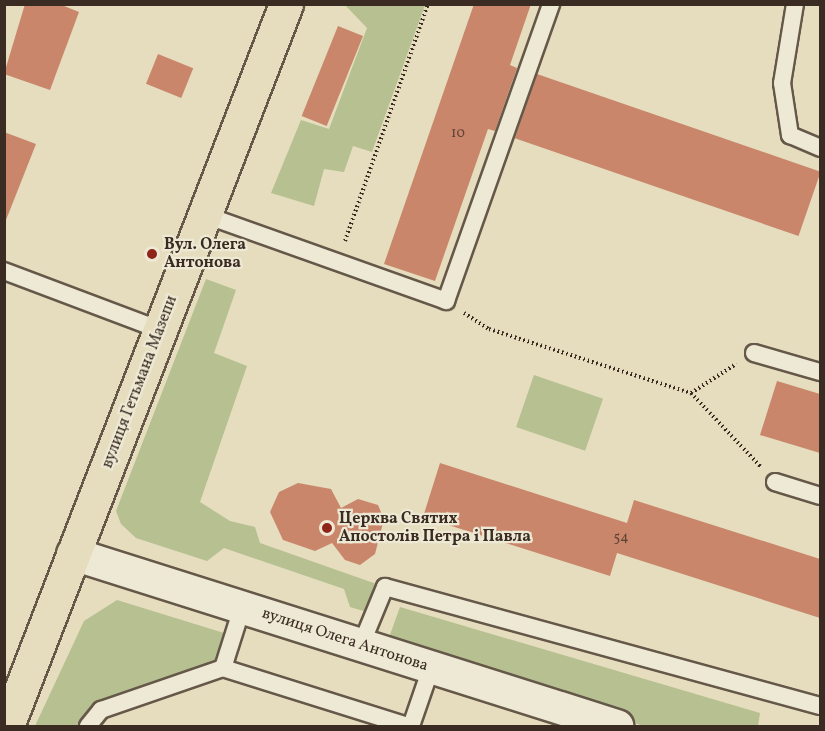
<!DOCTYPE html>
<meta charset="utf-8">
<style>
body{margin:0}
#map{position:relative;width:825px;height:731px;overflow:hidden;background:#e5ddbe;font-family:Vollkorn,serif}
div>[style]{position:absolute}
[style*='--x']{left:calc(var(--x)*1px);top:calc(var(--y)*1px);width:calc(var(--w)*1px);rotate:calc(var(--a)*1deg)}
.green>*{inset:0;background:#b6c091;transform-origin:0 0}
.building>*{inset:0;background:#c9866b;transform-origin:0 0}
.path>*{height:4px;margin-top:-2px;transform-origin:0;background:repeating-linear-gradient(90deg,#3a2c22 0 1.5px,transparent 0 4.5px)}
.roads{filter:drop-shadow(2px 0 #655849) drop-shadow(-2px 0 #655849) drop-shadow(0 2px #655849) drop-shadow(0 -2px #655849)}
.lane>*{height:16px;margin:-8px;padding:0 8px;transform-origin:8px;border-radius:8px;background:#eee9d5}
.street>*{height:32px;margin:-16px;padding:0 16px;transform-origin:16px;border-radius:16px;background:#eee9d5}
.primary>*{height:33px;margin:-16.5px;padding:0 16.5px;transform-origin:16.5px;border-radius:16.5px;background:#e5ddbe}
.dots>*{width:16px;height:16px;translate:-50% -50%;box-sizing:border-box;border:3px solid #eee9d5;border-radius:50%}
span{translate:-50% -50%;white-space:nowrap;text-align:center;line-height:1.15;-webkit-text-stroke:4.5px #eee9d5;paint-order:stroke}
.number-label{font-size:14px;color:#5e4234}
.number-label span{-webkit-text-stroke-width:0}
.poi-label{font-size:16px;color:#3a2c22;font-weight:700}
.left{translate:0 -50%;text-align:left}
.street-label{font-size:16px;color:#3a2c22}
.frame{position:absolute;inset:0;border:6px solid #3a2c22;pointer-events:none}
</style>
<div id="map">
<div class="green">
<div style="clip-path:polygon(345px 5px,425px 5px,372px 152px,353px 146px,344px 172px,324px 169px,314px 206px,271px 193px,301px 120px,329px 129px,367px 28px)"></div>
<div style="clip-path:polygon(206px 279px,236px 290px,214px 353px,247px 366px,200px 502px,230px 521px,255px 527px,260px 543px,385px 587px,374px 614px,350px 607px,344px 589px,224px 548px,207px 561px,136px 538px,121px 524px,116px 511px)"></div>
<div style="left:534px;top:375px;width:73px;height:55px;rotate:19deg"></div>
<div style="clip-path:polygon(117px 600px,224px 633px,216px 661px,101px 710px,88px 726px,35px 726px,84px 621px)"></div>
<div style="clip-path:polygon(400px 607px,760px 713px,758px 726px,644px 726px,386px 646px)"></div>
</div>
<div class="building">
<div style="clip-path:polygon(25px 4px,59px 4px,79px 12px,50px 90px,4px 74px)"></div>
<div style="clip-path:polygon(474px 4px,531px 4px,510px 65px,517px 68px,495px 131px,488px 129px,435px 281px,384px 264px)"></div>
<div style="left:338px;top:26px;width:27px;height:97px;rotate:22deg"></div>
<div style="left:158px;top:54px;width:38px;height:32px;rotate:22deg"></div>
<div style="left:537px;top:74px;width:300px;height:68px;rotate:19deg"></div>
<div style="clip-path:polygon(4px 132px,36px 144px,6px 220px,4px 220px)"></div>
<div style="clip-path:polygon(777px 381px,820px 394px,820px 453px,760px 435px)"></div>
<div style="clip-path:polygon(440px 463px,627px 523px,634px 500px,820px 559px,820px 618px,617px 553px,610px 576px,423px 517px)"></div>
<div style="clip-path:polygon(298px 483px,331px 489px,341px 508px,358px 499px,378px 505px,384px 519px,375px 554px,360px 565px,345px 560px,332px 543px,315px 551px,283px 540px,270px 512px,279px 492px)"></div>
</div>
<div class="path">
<div style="--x:345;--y:241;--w:251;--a:-70.7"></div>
<div style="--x:464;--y:313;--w:30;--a:33"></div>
<div style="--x:489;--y:329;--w:212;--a:17.6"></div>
<div style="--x:691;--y:393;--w:54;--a:-32.8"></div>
<div style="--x:691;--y:393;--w:102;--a:46.6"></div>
</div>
<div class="roads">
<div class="lane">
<div style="--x:795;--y:4;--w:80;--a:99.3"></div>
<div style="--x:782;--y:83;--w:53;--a:81.3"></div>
<div style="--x:790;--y:135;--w:33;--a:23"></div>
<div style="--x:205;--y:215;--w:256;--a:19.6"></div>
<div style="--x:446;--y:301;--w:315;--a:-70.5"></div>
<div style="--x:4;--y:271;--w:167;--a:20.7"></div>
<div style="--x:754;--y:353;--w:69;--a:16.1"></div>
<div style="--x:775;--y:482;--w:47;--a:17.3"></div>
<div style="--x:361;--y:645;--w:63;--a:-67.5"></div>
<div style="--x:385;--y:587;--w:451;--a:15.3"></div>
<div style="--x:223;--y:668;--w:63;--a:-72.4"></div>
<div style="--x:88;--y:726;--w:21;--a:-51"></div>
<div style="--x:101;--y:710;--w:129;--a:-19"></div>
<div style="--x:223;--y:668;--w:194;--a:17.4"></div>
<div style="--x:411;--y:726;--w:61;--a:-71"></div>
</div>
<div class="street">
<div style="--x:73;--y:554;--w:571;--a:17.55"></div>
</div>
<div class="primary">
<div style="--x:7;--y:726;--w:774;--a:-68.87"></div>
</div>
</div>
<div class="dots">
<div style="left:152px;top:254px;background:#8f2418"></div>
<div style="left:327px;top:528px;background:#8f2418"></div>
</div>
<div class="number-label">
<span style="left:458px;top:134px">10</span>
<span style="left:621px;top:538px">54</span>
</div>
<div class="poi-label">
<span class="left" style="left:164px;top:254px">Вул. Олега<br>Антонова</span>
<span class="left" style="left:339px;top:528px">Церква Святих<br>Апостолів Петра і Павла</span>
</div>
<div class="street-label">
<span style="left:140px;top:382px;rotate:-69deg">вулиця Гетьмана Мазепи</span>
<span style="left:345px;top:640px;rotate:18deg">вулиця Олега Антонова</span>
</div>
<div class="frame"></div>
</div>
